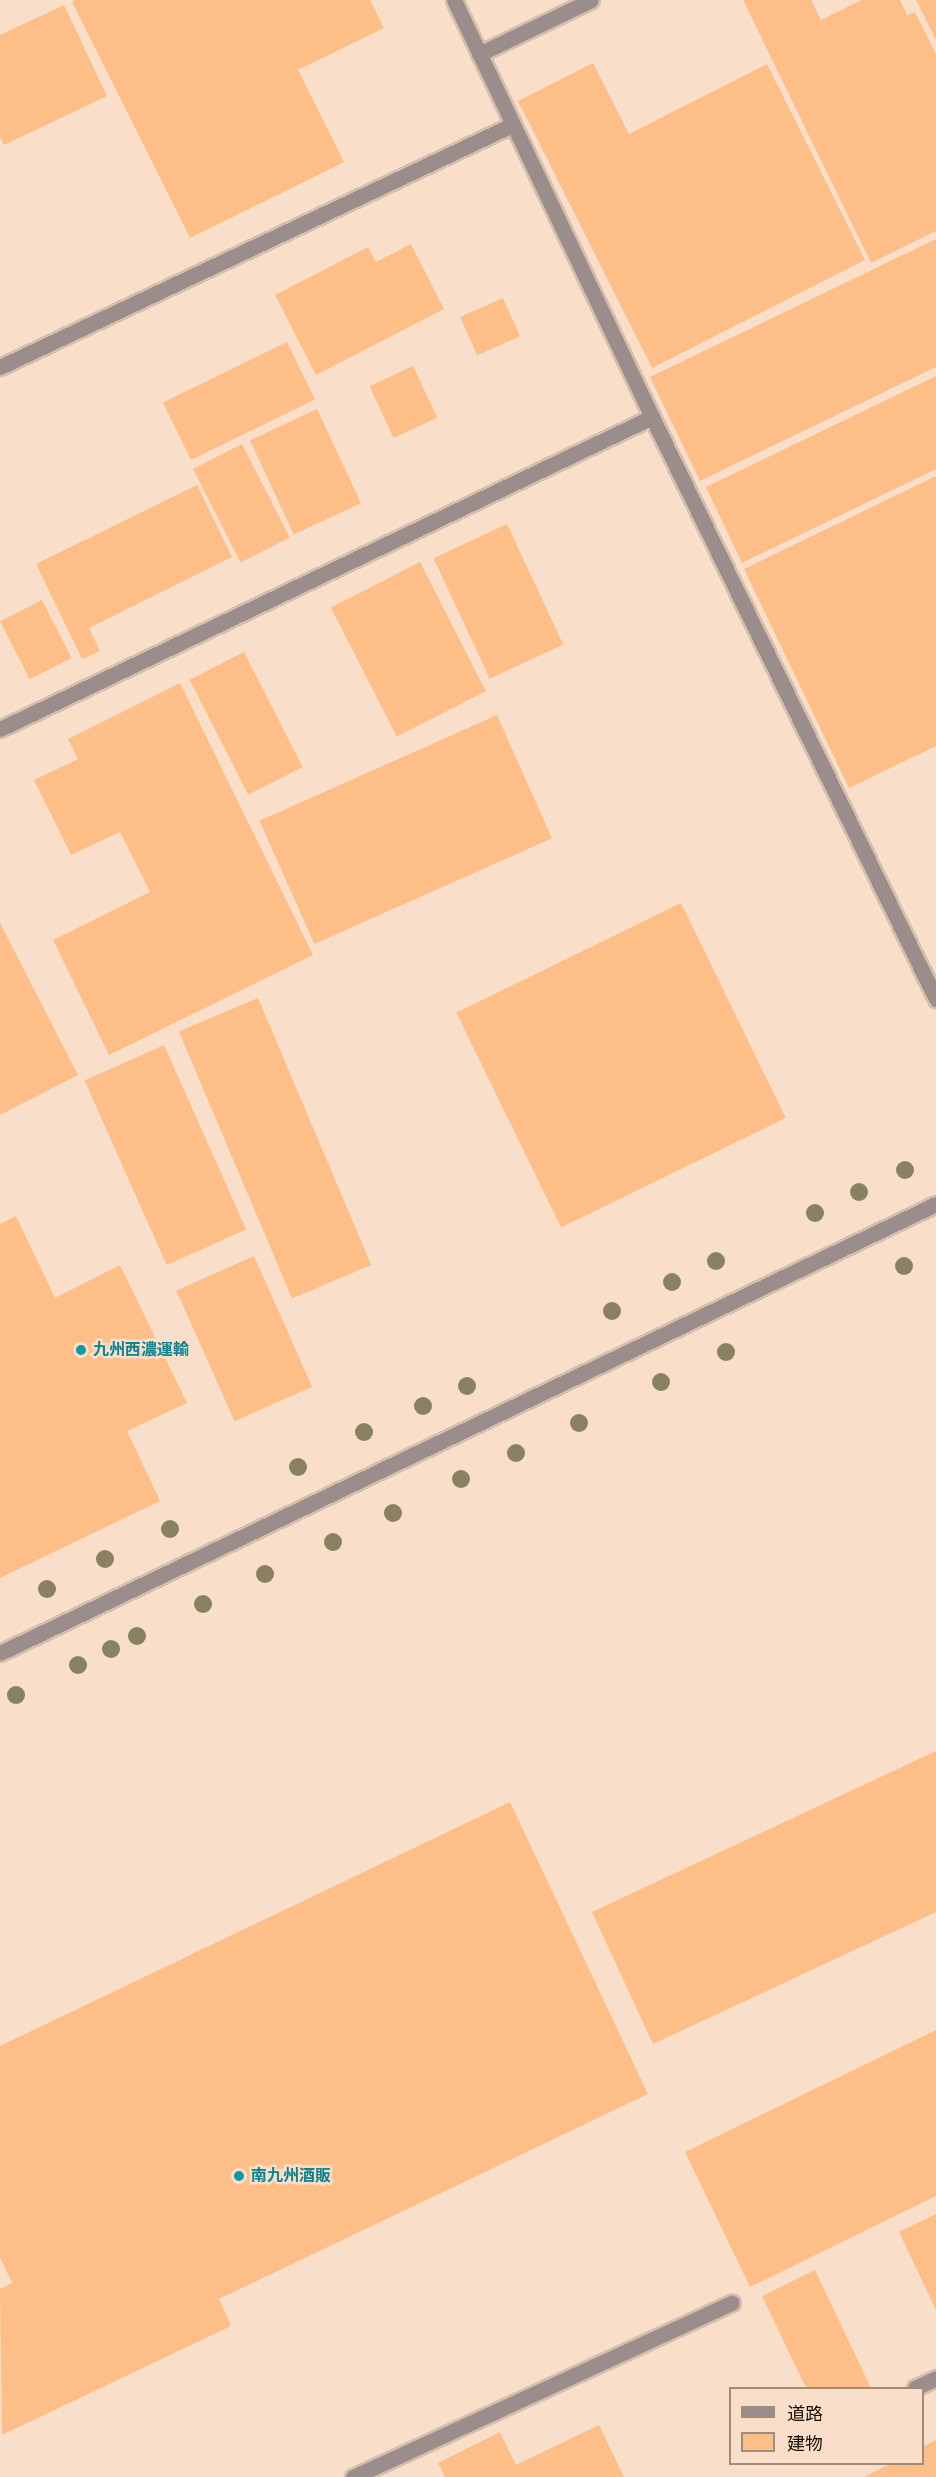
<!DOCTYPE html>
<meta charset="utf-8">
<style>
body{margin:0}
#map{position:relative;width:936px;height:2477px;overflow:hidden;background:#f9dfca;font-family:"Public Sans","Noto Sans JP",sans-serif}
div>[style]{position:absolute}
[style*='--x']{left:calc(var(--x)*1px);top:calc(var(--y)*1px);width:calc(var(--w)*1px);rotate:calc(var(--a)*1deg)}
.building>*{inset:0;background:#febe87;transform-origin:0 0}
.roads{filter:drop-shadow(2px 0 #d5beab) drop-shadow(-2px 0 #d5beab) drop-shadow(0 2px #d5beab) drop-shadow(0 -2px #d5beab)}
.minor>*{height:15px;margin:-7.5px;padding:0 7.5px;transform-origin:7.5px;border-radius:7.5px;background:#9c8d8d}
.trees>*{width:18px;height:18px;margin:-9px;border-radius:50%;background:#888262}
.dots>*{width:16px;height:16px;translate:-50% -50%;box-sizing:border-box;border:3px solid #f9dfca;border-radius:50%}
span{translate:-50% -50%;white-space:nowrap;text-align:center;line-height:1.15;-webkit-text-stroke:5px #f9dfca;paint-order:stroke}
.culture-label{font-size:16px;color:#0d838f;font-weight:700}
.left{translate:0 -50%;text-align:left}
.legend{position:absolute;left:729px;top:2387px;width:195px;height:78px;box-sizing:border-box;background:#f9dfca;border:2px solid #9f8c7c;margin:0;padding:8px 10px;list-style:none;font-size:18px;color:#180f08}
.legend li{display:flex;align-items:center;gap:12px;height:30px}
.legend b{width:30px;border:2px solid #9f8c7c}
</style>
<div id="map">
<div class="building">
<div style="clip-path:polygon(75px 0,370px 0,384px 28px,298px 70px,344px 162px,190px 238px,72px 2px)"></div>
<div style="clip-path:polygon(743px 0,811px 0,821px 20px,861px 0,900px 0,907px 15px,915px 12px,936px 54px,936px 231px,871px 263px)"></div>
<div style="clip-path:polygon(916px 0,936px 0,936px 40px)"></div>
<div style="clip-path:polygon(64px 5px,107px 96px,4px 145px,0 137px,0 35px)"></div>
<div style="clip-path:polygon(593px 63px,629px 134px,767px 64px,865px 260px,652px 368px,518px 101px)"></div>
<div style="clip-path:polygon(936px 239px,936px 367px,700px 481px,650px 377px)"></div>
<div style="clip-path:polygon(411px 244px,444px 309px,316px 375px,275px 295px,368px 247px,376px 262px)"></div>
<div style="left:503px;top:298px;width:42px;height:47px;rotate:66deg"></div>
<div style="left:287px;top:342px;width:64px;height:138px;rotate:64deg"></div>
<div style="left:413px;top:366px;width:57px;height:48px;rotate:65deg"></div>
<div style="clip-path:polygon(936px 376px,936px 469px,742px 563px,706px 487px)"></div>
<div style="left:317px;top:409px;width:104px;height:74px;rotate:65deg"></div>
<div style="left:242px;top:444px;width:105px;height:55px;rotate:63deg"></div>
<div style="clip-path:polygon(936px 476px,936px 746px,849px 788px,744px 569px)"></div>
<div style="clip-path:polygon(197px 485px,232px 557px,89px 628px,100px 651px,82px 659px,36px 564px)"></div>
<div style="left:507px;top:524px;width:133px;height:81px;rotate:65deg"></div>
<div style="left:420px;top:562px;width:145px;height:100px;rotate:63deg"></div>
<div style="left:42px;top:600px;width:65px;height:47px;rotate:63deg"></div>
<div style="left:244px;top:652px;width:129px;height:61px;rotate:63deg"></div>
<div style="clip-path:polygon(180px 683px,313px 955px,109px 1055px,53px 940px,150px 892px,120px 832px,71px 855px,34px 780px,78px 759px,68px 739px)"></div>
<div style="left:497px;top:715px;width:135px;height:260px;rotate:66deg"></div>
<div style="left:681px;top:903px;width:239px;height:250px;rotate:64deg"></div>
<div style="clip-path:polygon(0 923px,78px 1075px,0 1115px)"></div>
<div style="left:258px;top:998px;width:290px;height:86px;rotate:67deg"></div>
<div style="left:164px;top:1045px;width:202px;height:87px;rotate:66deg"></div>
<div style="clip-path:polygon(16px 1216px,55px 1298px,120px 1265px,187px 1403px,127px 1431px,160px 1501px,0 1578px,0 1224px)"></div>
<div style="left:254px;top:1256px;width:143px;height:85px;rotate:66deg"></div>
<div style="clip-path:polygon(936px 1751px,936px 1912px,653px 2044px,592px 1912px)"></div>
<div style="clip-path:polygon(510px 1802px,648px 2094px,219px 2299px,231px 2326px,2px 2435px,0 2289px,12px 2283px,0 2257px,0 2046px)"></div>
<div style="clip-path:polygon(936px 2030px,936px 2196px,750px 2287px,685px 2152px)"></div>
<div style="clip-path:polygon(936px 2214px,936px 2310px,899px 2232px)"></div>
<div style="clip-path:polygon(815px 2270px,871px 2388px,806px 2388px,762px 2296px)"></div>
<div style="clip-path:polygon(599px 2425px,624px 2477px,445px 2477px,438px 2463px,500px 2432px,516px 2465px)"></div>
<div style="clip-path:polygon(936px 2440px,936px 2477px,864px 2477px,890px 2464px,922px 2464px,922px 2447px)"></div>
</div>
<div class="roads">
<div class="minor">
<div style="--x:454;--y:0;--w:462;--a:64.6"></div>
<div style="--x:652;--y:417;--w:648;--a:63.99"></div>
<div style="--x:479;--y:54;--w:124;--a:-25.7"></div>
<div style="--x:0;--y:367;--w:566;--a:-25.3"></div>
<div style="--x:0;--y:729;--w:723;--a:-25.57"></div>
<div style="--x:0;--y:1653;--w:1038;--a:-25.63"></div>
<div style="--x:915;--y:2388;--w:23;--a:-25"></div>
<div style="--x:353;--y:2477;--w:417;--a:-24.7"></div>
</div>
</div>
<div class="trees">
<div style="left:905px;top:1170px"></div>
<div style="left:859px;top:1192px"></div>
<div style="left:815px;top:1213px"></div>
<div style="left:716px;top:1261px"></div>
<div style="left:904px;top:1266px"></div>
<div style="left:672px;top:1282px"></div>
<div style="left:612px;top:1311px"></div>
<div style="left:726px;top:1352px"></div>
<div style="left:661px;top:1382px"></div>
<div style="left:467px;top:1386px"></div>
<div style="left:423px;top:1406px"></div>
<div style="left:579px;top:1423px"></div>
<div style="left:364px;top:1432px"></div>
<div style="left:516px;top:1453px"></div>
<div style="left:298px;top:1467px"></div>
<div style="left:461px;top:1479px"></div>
<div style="left:393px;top:1513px"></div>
<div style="left:170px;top:1529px"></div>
<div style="left:333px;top:1542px"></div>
<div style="left:105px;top:1559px"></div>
<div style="left:265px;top:1574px"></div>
<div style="left:47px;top:1589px"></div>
<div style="left:203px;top:1604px"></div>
<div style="left:137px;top:1636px"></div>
<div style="left:111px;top:1649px"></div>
<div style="left:78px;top:1665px"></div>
<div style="left:16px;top:1695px"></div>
</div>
<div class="dots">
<div style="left:81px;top:1350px;background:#0f9aa8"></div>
<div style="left:239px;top:2176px;background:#0f9aa8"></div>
</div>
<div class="culture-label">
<span class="left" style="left:93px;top:1350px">九州西濃運輸</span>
<span class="left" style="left:251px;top:2176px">南九州酒販</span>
</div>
<ul class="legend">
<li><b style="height:8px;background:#9c8d8d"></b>道路</li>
<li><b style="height:16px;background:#febe87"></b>建物</li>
</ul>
</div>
